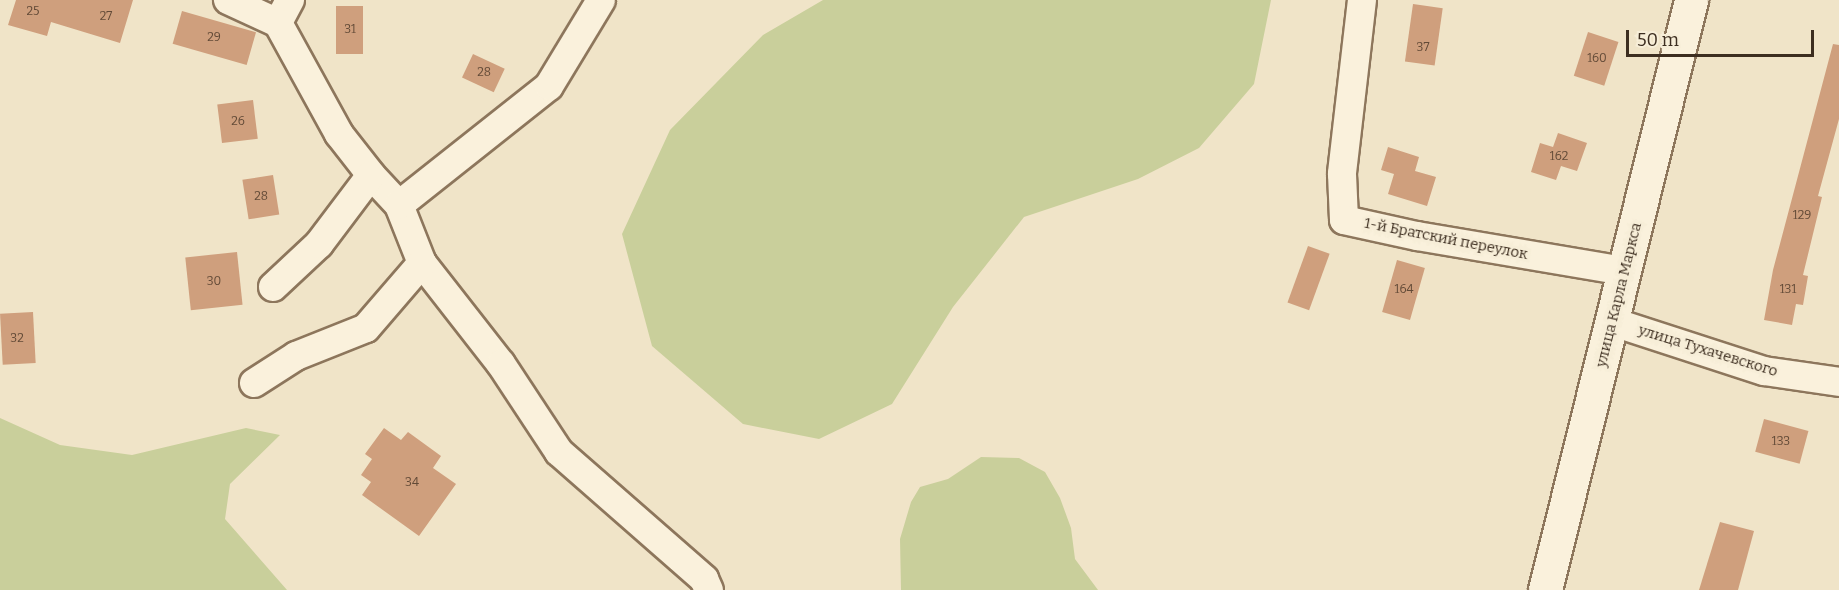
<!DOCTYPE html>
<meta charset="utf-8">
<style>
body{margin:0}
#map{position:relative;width:1839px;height:590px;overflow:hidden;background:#f0e4c8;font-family:Bitter,serif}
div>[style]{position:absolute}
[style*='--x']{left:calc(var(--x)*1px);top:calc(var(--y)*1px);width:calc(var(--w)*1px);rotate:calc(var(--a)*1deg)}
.green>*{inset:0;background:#c9cf9b}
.building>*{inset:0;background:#cf9f7d;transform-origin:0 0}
.roads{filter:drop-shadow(2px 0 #8d765c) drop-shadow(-2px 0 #8d765c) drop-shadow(0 2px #8d765c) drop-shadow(0 -2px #8d765c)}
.minor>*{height:28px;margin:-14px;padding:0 14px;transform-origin:14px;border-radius:14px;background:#faf1dc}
.secondary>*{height:33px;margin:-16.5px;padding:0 16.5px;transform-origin:16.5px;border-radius:16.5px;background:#faf1dc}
span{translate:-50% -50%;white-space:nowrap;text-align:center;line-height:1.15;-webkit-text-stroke:6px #f7eed8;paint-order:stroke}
.number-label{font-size:12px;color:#624a37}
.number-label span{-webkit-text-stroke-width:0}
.street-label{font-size:15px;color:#3d2e20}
.scale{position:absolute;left:1626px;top:30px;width:188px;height:27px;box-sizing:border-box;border:3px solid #3d2e20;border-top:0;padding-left:8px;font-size:18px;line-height:21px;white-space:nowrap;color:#3d2e20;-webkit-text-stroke:4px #f7eed8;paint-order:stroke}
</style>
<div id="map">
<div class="green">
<div style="clip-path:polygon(823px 0,1271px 0,1254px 84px,1199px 148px,1138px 179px,1024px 217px,953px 307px,892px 404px,819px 439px,743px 424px,652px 346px,622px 234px,670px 130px,763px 35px)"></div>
<div style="clip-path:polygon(0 418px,60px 445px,132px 455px,246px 428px,280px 435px,230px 484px,225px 519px,287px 590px,0 590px)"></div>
<div style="clip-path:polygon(981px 457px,1019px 458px,1045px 472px,1060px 498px,1071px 528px,1075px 559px,1098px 590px,901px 590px,900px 539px,911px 502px,920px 487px,948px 479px)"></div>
</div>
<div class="building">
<div style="clip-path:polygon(16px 0,133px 0,120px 43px,51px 22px,47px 36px,8px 25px)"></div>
<div style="left:1413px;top:4px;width:30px;height:58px;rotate:8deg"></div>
<div style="left:336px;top:6px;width:27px;height:48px"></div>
<div style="left:182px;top:11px;width:77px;height:34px;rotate:16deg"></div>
<div style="left:1588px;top:32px;width:32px;height:46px;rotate:18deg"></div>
<div style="clip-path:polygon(1833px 44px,1839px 45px,1839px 119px,1818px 196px,1822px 197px,1803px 275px,1808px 276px,1803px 305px,1796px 304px,1792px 325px,1764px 320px,1773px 270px)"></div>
<div style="left:473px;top:54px;width:35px;height:26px;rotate:25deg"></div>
<div style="left:253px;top:100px;width:39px;height:36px;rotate:83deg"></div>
<div style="clip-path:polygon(1558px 133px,1587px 143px,1577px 171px,1561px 166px,1556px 180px,1531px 172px,1540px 143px,1553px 147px)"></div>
<div style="clip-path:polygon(1388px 147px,1419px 157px,1415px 171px,1436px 177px,1427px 206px,1388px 194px,1394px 174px,1381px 170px)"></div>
<div style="left:273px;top:175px;width:40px;height:31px;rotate:81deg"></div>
<div style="left:1308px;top:246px;width:23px;height:60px;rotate:20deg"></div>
<div style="left:237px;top:252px;width:53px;height:52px;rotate:84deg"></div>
<div style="left:1397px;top:260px;width:29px;height:54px;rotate:16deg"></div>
<div style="left:33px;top:312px;width:51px;height:33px;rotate:87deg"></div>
<div style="left:1764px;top:419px;width:46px;height:34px;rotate:15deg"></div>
<div style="clip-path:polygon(384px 428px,401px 440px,408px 432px,441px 456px,433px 468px,456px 484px,419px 536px,362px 495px,371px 482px,361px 475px,372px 459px,365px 454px)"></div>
<div style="clip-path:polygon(1720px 522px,1754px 531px,1738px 590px,1699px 590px)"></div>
</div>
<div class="roads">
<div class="minor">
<div style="--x:228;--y:0;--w:55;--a:24.7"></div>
<div style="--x:290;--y:0;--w:26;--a:118"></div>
<div style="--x:278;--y:23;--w:127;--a:61.2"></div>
<div style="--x:339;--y:134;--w:52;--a:52"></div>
<div style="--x:371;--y:175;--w:41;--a:47"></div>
<div style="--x:399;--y:205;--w:62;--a:68.4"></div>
<div style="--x:422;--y:263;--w:128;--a:52"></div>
<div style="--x:501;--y:364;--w:105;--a:56.6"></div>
<div style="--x:559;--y:452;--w:193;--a:41.2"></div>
<div style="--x:704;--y:579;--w:12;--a:66"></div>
<div style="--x:1362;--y:0;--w:175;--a:96.6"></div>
<div style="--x:1342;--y:174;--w:46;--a:87.5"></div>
<div style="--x:1344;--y:220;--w:75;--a:12.4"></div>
<div style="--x:1417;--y:236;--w:210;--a:9.6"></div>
<div style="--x:399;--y:205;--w:191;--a:-38.4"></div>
<div style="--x:549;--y:86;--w:100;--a:-58.8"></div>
<div style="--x:273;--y:287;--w:63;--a:-43.1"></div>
<div style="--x:319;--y:244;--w:86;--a:-53"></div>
<div style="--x:1613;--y:322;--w:159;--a:18"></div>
<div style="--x:1764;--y:371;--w:76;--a:8.3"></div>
<div style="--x:254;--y:383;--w:50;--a:-32.7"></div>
<div style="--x:296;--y:356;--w:75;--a:-21.8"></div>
<div style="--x:366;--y:328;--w:86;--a:-49.3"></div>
</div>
<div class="secondary">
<div style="--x:1545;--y:590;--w:608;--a:-76.1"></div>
</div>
</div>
<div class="number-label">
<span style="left:33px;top:12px">25</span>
<span style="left:106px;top:17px">27</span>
<span style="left:350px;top:30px">31</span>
<span style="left:214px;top:38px">29</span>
<span style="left:1423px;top:48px">37</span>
<span style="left:1597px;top:59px">160</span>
<span style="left:484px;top:73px">28</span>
<span style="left:238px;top:122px">26</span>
<span style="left:1559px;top:157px">162</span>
<span style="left:261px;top:197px">28</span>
<span style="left:1802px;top:216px">129</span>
<span style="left:214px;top:282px">30</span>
<span style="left:1404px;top:290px">164</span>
<span style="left:1788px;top:290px">131</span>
<span style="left:17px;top:339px">32</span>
<span style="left:1781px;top:442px">133</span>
<span style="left:412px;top:483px">34</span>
</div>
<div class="street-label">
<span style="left:1446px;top:239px;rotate:11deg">1-й Братский переулок</span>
<span style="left:1619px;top:295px;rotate:-76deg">улица Карла Маркса</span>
<span style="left:1708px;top:351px;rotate:17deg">улица Тухачевского</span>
</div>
<div class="scale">50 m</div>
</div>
